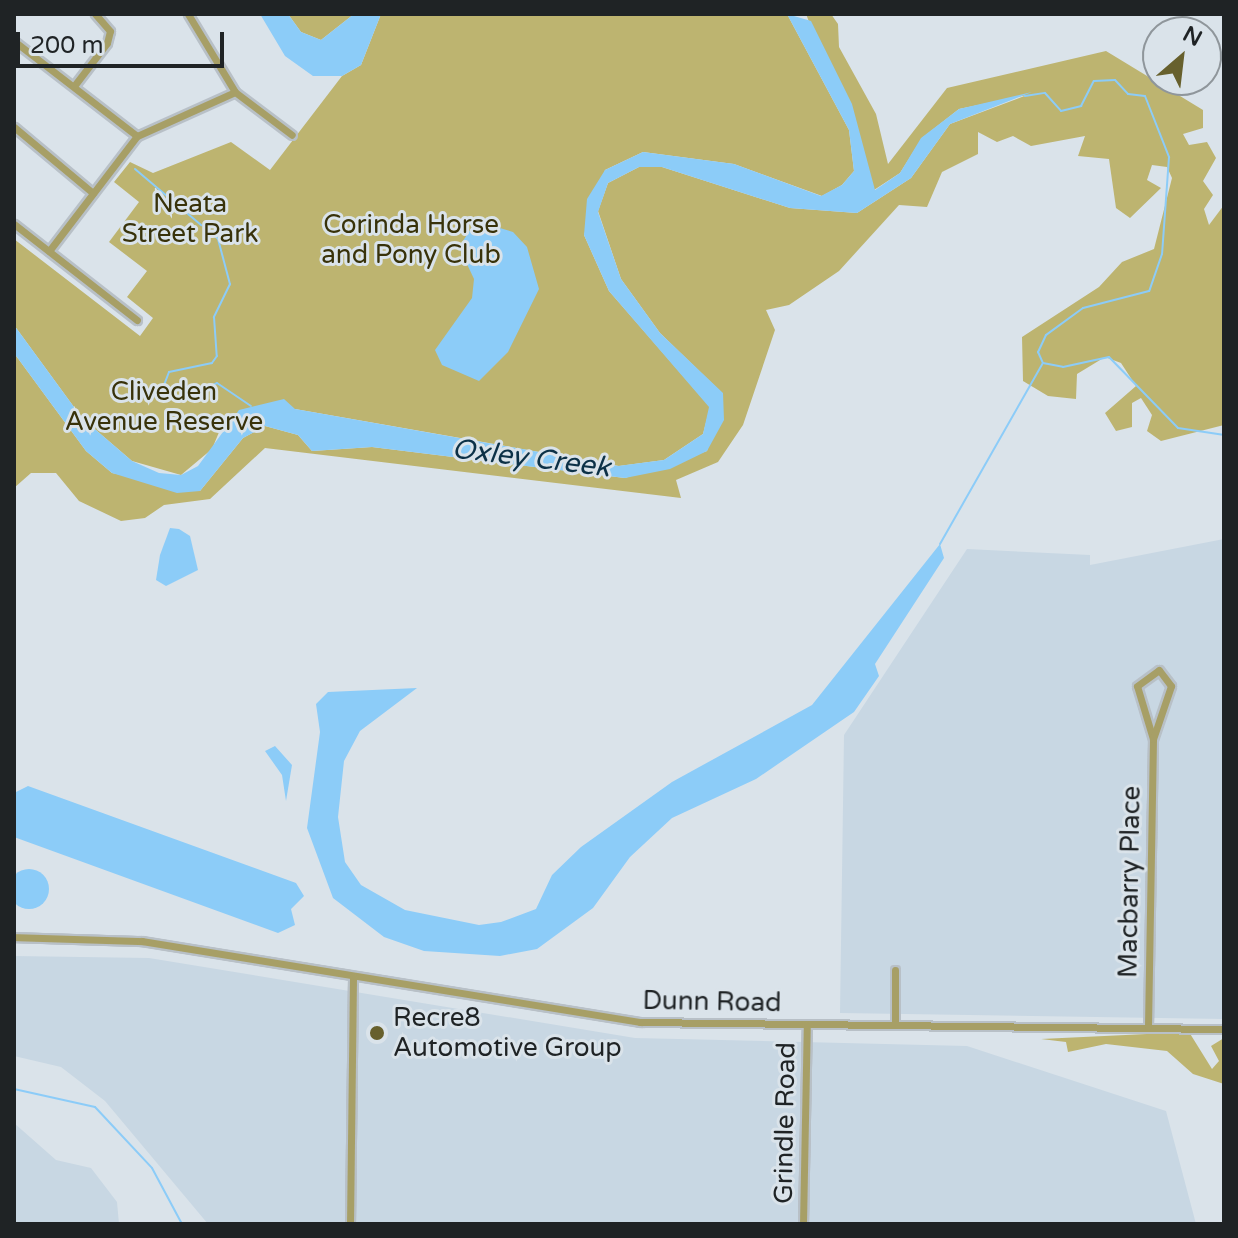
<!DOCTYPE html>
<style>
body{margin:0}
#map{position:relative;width:1238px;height:1238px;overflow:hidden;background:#dae3ea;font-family:"Varela Round",sans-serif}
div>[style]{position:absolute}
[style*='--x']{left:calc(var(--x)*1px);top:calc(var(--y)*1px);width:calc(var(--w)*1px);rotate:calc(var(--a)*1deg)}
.built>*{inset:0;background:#c8d7e3}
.green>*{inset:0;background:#bdb470}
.water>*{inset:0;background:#8cccf8}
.round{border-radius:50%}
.stream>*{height:2px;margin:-1px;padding:0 1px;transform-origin:1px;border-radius:1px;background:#8cccf8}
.roads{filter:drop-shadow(2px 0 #b8c0c7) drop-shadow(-2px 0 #b8c0c7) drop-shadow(0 2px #b8c0c7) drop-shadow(0 -2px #b8c0c7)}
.minor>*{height:7px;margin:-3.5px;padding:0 3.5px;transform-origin:3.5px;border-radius:3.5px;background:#a79f66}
.dots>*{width:22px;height:22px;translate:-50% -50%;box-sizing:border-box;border:4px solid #dae3ea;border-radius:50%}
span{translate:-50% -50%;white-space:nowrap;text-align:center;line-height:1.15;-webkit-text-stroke:6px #dae3ea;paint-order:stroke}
.park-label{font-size:26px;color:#38320a}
.street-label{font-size:26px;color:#1f2325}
.poi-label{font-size:26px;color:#1f2325}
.left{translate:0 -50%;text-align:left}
.water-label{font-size:28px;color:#0c3147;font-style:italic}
.frame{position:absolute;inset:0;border:16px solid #1f2325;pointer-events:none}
.north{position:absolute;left:1142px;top:16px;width:80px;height:80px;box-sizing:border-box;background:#dae3ea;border:2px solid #8f969b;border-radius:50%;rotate:28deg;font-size:22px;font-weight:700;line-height:32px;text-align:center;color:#1f2325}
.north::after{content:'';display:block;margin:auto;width:28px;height:36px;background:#67602d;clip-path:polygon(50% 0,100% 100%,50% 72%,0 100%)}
.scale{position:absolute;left:16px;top:32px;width:208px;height:36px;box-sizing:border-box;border:4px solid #1f2325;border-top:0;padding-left:10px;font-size:24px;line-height:28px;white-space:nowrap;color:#1f2325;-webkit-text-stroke:6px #dae3ea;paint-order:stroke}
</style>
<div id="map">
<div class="built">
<div style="clip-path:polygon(1224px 539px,1224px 1019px,840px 1013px,844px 735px,967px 549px,1090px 555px,1090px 565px)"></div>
<div style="clip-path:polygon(14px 956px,149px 958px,635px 1038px,967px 1046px,1166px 1111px,1196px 1224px,208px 1224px,105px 1101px,61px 1067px,14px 1056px)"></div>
<div style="clip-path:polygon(14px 1123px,56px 1160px,91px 1168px,117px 1202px,119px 1224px,14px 1224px)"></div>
</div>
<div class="green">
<div style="clip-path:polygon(288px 14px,354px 14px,321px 40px,301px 32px)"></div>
<div style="clip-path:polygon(381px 14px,787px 14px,849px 130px,854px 171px,842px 185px,822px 196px,734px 164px,643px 152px,605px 170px,584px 235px,609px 291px,710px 407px,703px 434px,664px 460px,619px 466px,295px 409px,222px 425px,212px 449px,181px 475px,132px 461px,82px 418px,14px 325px,14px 239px,140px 336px,153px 318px,127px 297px,147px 271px,109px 242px,139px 202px,114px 182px,130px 162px,153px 173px,231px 142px,270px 170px,342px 76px,361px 65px)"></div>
<div style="clip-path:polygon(806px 14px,831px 14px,838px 24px,839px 47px,876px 114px,888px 164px,947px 88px,1106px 51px,1203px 110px,1203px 128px,1183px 134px,1189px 145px,1207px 142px,1216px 158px,1203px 181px,1213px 195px,1204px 209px,1209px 225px,1224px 205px,1224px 425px,1161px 441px,1147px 431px,1152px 415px,1141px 398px,1132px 403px,1132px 427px,1116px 431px,1105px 413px,1136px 386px,1121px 363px,1105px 357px,1077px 374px,1076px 399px,1048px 396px,1023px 381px,1022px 337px,1099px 287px,1122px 262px,1154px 249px,1172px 178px,1167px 167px,1152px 165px,1147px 180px,1161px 188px,1130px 218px,1116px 208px,1109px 159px,1078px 156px,1085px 136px,1031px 146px,1013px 136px,997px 142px,978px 132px,978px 154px,942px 172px,927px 207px,899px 205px,839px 271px,789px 305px,766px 310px,775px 330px,743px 425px,718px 462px,676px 480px,681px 498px,265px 448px,210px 499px,164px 505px,145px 518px,121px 521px,79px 501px,56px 473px,31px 473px,14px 488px,14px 353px,86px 451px,112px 473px,200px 491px,243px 438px,265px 426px,298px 435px,312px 451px,372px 447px,625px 478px,707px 451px,723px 394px,660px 333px,621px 279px,598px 211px,608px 183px,639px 167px,662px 167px,790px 208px,857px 213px,911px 178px,950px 124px,1027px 95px,959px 109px,922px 138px,900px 173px,874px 190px)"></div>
<div style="clip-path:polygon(1189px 1032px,1212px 1069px,1219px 1061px,1211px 1046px,1224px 1038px,1224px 1084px,1193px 1074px,1167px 1051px,1106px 1044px,1068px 1052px,1066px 1042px,1041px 1039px)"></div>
</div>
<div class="water">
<div style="clip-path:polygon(260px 14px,288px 14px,301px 32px,321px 40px,354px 14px,381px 14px,361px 65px,342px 76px,313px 76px,285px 56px)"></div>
<div style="clip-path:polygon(787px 14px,811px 21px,852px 104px,875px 190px,900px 173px,921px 138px,959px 109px,1032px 92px,950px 124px,911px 178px,857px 213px,790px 208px,662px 167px,639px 167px,608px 183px,598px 212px,621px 279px,660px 333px,723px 393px,724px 420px,707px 451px,670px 469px,625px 478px,372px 447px,312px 451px,298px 435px,265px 426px,243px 438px,200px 491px,177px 493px,112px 473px,86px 451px,14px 353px,14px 325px,82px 418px,132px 461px,159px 473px,181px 475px,198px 466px,239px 410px,284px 399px,295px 409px,618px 466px,664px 460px,703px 434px,709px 407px,609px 291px,584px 235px,587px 199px,605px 170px,643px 152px,734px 164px,821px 196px,842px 185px,854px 171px,849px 130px)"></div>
<div style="clip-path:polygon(476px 221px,513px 232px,527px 247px,539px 289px,508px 352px,479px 381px,442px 365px,435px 350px,472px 298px,474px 279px,459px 247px)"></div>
<div style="clip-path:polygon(179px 529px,190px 536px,198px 570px,166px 586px,156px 580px,160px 555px,170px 528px)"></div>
<div style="clip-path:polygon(940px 544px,944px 558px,875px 664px,879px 676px,854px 712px,756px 779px,672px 818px,630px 857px,593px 908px,537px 949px,500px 956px,424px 951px,384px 937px,333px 898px,307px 828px,320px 732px,316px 704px,328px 692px,417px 688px,360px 731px,344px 761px,338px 817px,345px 862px,361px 885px,405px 910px,479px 925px,501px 922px,536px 909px,552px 875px,581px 847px,672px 782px,812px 705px)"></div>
<div style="clip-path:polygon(275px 746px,292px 765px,286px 801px,282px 775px,265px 751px)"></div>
<div style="clip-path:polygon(28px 786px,296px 883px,304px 896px,291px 909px,295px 925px,278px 933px,14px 837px,14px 793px)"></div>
<div class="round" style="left:9px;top:869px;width:40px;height:40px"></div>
</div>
<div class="stream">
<div style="--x:1025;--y:96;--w:20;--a:-9"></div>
<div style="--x:1045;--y:93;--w:24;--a:48"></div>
<div style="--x:1061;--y:111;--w:21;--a:-14"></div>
<div style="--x:1081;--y:106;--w:28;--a:-63"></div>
<div style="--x:1094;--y:81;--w:21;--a:-3"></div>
<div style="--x:1115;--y:80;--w:19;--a:47"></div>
<div style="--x:1128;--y:94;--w:17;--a:7"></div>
<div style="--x:1145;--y:96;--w:66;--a:68.5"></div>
<div style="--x:1169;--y:157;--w:97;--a:94.1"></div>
<div style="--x:1162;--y:254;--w:39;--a:109"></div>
<div style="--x:1149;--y:291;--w:68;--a:165.6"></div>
<div style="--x:1083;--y:308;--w:46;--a:143.9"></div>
<div style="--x:1046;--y:335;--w:19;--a:115"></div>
<div style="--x:1038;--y:352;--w:12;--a:66"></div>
<div style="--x:1043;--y:363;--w:20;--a:11"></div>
<div style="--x:1063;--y:367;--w:47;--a:-12.3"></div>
<div style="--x:1109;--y:357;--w:99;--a:45.8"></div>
<div style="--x:1178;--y:428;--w:47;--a:8.7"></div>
<div style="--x:135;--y:169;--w:87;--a:40.3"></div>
<div style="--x:207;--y:229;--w:15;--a:42"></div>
<div style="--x:218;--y:239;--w:47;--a:75.1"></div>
<div style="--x:230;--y:284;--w:37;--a:116"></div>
<div style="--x:214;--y:317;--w:39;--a:86"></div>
<div style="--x:217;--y:356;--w:9;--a:126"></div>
<div style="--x:212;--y:363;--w:44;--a:168.2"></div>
<div style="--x:169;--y:372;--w:14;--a:111"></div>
<div style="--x:164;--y:385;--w:23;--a:43"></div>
<div style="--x:181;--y:401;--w:40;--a:-26.6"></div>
<div style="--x:217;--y:383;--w:41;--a:34.1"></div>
<div style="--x:940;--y:544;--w:208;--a:-60.4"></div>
<div style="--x:14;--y:1089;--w:83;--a:12.5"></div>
<div style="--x:95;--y:1107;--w:83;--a:46.9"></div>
<div style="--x:152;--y:1168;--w:64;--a:61.8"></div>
</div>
<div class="roads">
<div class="minor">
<div style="--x:188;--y:14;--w:91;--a:58.9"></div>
<div style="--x:235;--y:92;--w:71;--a:37"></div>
<div style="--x:14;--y:41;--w:155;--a:37.7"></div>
<div style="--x:74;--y:86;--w:54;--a:-52.5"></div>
<div style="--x:107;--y:43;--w:12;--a:-76"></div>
<div style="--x:110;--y:31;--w:23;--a:-131"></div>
<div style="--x:14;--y:127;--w:103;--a:39.9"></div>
<div style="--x:14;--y:224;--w:156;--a:38"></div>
<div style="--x:49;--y:251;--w:145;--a:-52.6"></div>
<div style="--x:137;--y:136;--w:107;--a:-24.2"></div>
<div style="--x:14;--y:937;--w:128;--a:1.8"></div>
<div style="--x:142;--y:941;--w:505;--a:9.24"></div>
<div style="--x:640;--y:1022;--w:584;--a:0.69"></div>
<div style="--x:895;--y:1024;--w:54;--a:-90"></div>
<div style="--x:1148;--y:1026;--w:287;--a:-89"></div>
<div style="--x:1153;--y:739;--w:55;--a:-106.8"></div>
<div style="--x:1137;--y:686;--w:27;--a:-36"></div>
<div style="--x:1159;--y:670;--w:20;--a:53"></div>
<div style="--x:1171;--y:686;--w:56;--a:108.8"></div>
<div style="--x:350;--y:1224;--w:247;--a:-89.3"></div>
<div style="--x:803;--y:1224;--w:200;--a:-88.9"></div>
</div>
</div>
<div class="dots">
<div style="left:377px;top:1033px;background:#67602d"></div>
</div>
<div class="park-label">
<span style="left:190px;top:219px">Neata<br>Street Park</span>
<span style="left:411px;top:240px">Corinda Horse<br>and Pony Club</span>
<span style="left:164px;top:407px">Cliveden<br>Avenue Reserve</span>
</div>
<div class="street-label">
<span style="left:1130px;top:882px;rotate:-89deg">Macbarry Place</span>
<span style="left:712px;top:1002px;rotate:1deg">Dunn Road</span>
<span style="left:785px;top:1123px;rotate:-89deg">Grindle Road</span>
</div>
<div class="poi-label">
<span class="left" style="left:393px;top:1033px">Recre8<br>Automotive Group</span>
</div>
<div class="water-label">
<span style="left:531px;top:458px;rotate:7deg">Oxley Creek</span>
</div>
<div class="frame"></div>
<div class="north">N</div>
<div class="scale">200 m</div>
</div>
